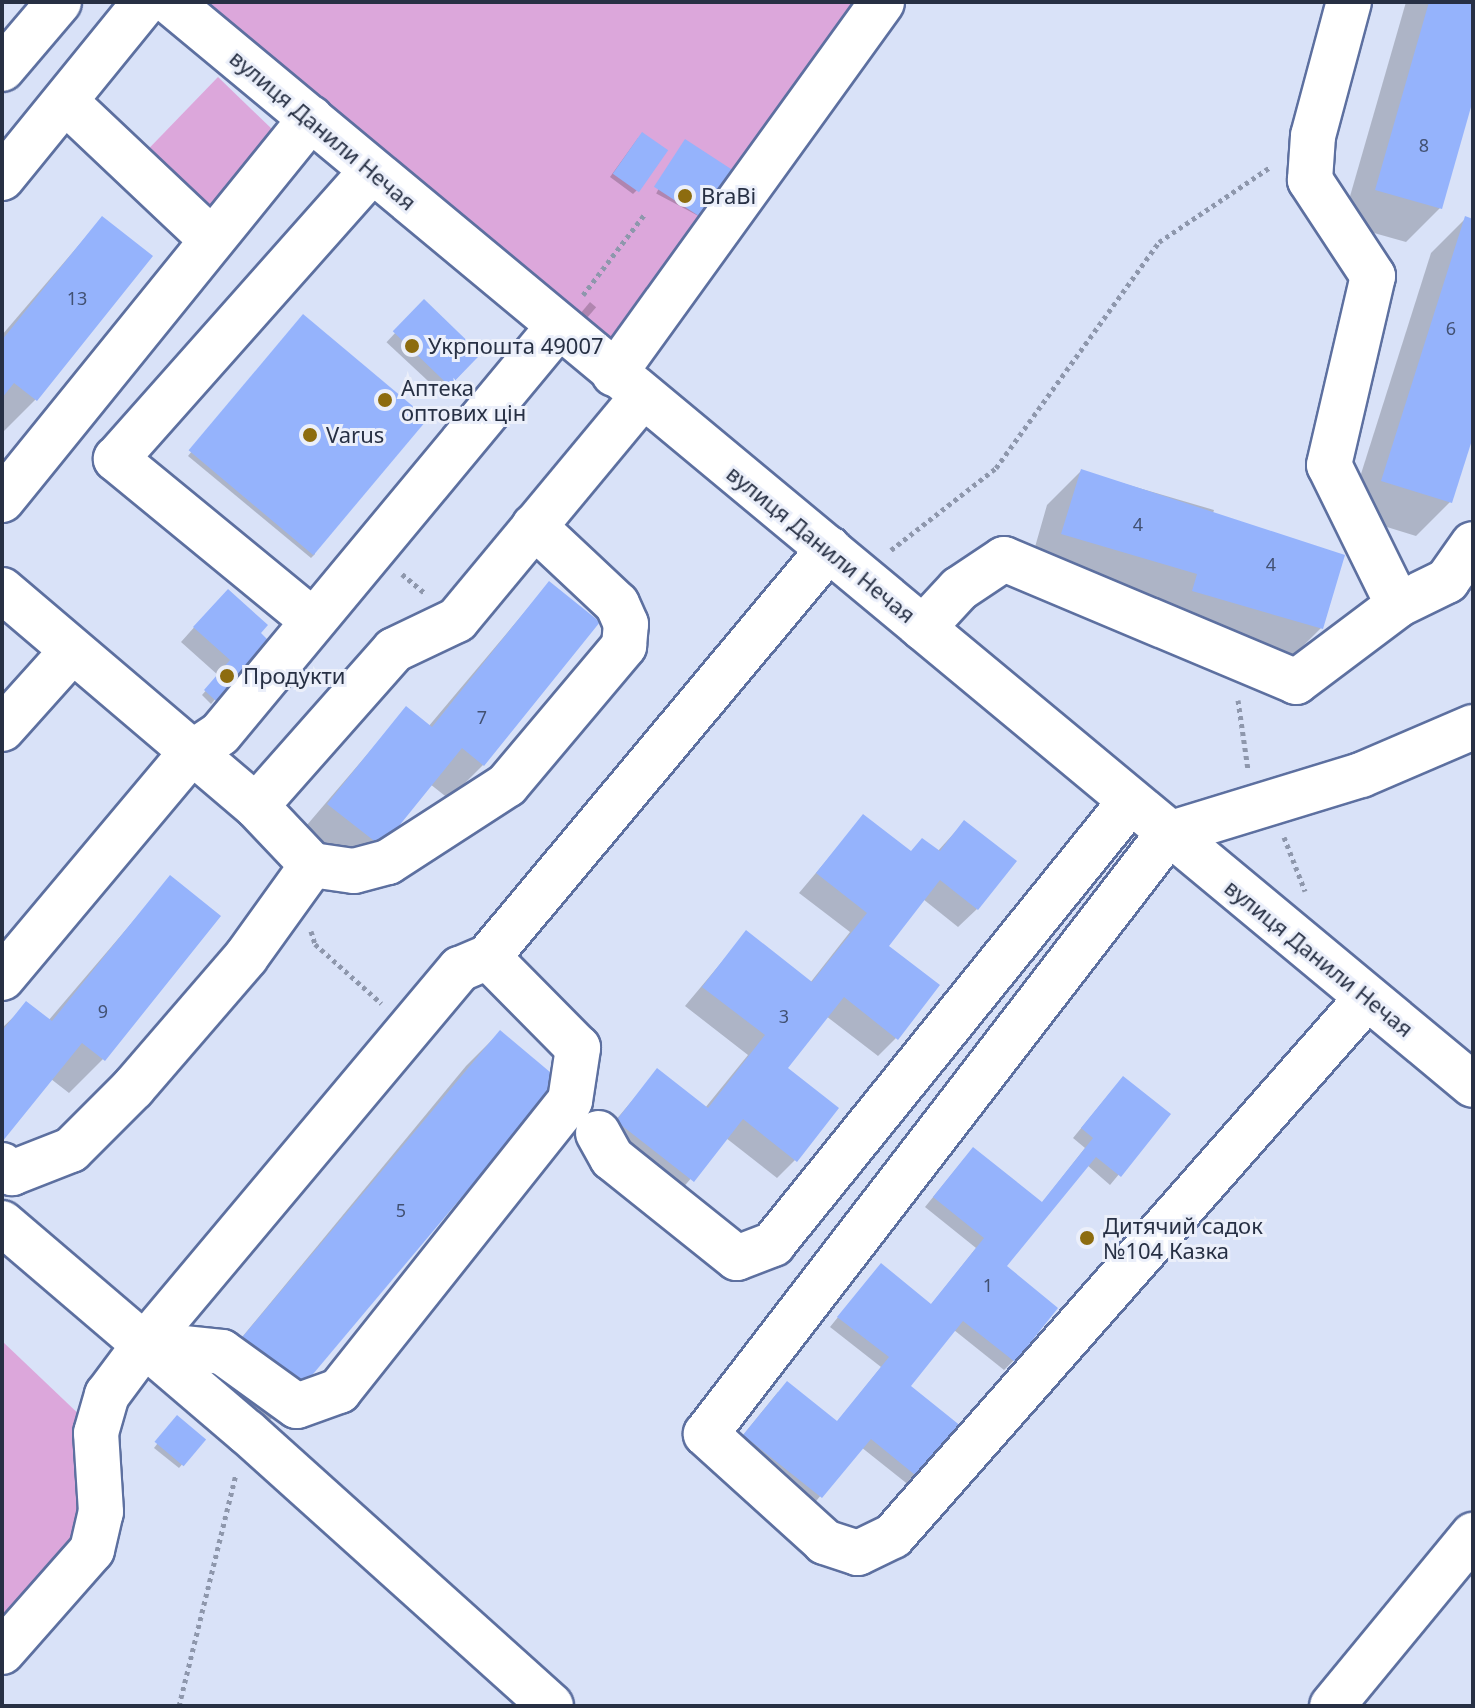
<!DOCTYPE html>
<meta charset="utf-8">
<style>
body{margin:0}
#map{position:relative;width:1475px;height:1708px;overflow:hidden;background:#d9e2f8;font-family:"Noto Sans",sans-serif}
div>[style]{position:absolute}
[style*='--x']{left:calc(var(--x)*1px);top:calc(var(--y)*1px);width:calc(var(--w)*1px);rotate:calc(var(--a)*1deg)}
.green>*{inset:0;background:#dca7db;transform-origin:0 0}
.shadow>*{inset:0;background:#0003;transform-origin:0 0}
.building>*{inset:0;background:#95b3fc;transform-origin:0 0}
.path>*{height:5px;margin-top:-2.5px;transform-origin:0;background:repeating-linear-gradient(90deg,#8e97ac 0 4px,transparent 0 8px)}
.roads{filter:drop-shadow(2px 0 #5d70a0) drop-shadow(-2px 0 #5d70a0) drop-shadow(0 2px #5d70a0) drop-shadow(0 -2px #5d70a0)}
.minor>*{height:44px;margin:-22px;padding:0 22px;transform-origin:22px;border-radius:22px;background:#fff}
.dots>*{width:22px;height:22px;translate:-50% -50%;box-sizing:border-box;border:4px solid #ebeffa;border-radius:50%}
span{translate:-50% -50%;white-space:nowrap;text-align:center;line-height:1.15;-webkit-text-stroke:6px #ebeffa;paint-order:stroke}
.number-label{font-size:18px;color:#425172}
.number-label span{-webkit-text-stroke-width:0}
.street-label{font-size:22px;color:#273044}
.poi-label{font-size:22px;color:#273044}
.left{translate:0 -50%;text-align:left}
.frame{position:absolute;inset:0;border:4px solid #273044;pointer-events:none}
</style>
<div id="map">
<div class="green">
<div style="clip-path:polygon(194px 2px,866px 2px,622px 354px)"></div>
<div style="left:218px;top:77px;width:84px;height:120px;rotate:44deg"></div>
<div style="clip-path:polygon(2px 1341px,85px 1420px,83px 1536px,2px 1620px)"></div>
</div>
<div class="shadow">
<div style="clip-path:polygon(1406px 2px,1473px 2px,1473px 93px,1440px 208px,1406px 242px,1342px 224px)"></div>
<div style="clip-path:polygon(638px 138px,637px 190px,633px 194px,610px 177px)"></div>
<div style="left:682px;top:145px;width:57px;height:55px;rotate:28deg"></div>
<div style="clip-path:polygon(102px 218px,36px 399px,2px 433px,2px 335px)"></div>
<div style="clip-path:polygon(1465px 219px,1473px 221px,1473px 430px,1450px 502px,1416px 536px,1348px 515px,1431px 253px)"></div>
<div style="left:424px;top:302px;width:76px;height:55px;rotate:43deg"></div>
<div style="left:590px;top:302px;width:8px;height:14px;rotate:40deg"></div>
<div style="clip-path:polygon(299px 321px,315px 554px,311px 558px,188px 456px)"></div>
<div style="clip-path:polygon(1081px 471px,1214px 510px,1212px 516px,1321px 628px,1287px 662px,1029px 568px,1047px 505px)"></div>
<div style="clip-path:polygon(549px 583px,483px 765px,449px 799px,430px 784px,347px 880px,295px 839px,406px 709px,428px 727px)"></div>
<div style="clip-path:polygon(214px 605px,265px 640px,211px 704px,202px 695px,219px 676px,181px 642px)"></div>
<div style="clip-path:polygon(863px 817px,910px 853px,937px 852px,964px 822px,977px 909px,958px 927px,923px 899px,886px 946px,896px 1038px,878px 1056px,826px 1016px,785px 1068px,795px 1160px,777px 1178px,726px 1138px,674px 1198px,599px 1140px,657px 1071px,705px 1108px,748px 1055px,685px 1006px,746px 933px,810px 983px,850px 932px,799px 893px)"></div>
<div style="clip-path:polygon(170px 878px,103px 1059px,69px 1093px,51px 1079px,2px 1139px,2px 1028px,27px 1004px,48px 1021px)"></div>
<div style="clip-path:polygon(500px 1032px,301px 1389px,267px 1423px,210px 1376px,466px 1066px)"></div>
<div style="clip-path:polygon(1114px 1088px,1168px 1115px,1110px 1185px,1087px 1165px,1004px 1266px,1056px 1308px,1013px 1361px,1004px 1370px,954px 1330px,909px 1386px,959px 1427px,910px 1486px,861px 1447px,812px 1506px,735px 1445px,778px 1392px,836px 1423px,881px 1367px,830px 1327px,872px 1275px,930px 1306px,976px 1248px,925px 1207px,964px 1159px,1041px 1204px,1085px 1148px,1073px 1138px)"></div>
<div style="clip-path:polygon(174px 1422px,204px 1439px,179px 1468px,154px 1448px)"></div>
</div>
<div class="building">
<div style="clip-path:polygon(1429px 2px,1473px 2px,1473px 100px,1442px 209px,1375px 190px)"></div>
<div style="left:642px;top:132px;width:32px;height:51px;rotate:35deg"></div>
<div style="left:685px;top:139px;width:59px;height:57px;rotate:33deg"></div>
<div style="clip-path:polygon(102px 216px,153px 256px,37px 401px,14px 383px,2px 398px,2px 340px)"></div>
<div style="clip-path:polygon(1465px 216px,1473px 219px,1473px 437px,1452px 503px,1381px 481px)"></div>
<div style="left:424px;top:299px;width:79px;height:45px;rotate:44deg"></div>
<div style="left:303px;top:314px;width:163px;height:178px;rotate:40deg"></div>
<div style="clip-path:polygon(1081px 469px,1345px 555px,1323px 629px,1192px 591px,1197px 574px,1061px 534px)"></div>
<div style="clip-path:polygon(549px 581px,600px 622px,484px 766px,462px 748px,382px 847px,327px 804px,406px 706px,432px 727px)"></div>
<div style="clip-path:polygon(228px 589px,268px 625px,261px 633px,268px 640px,216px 701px,204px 690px,230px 660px,193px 627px)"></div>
<div style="clip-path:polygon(863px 814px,911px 851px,922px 838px,940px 851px,964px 820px,1017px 861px,978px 910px,940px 880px,889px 946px,940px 985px,898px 1040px,844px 997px,788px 1068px,839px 1108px,797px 1162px,743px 1119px,694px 1182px,616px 1121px,657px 1068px,708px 1108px,765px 1035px,702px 987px,746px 930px,812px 982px,867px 913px,816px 873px)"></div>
<div style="clip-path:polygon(170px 875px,221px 916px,105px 1061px,82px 1043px,2px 1142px,2px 1031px,26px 1001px,52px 1021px)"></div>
<div style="left:500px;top:1030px;width:78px;height:404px;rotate:40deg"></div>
<div style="clip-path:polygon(1123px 1076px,1171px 1114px,1121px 1177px,1096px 1157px,1007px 1266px,1058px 1308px,1015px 1362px,963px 1321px,911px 1386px,962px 1427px,920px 1479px,871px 1439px,822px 1498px,743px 1435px,787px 1381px,837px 1421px,889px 1357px,837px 1317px,881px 1263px,931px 1304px,984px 1238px,933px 1197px,973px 1147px,1042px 1202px,1093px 1138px,1081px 1128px)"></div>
<div style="left:177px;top:1415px;width:38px;height:35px;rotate:40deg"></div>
</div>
<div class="path">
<div style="--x:583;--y:295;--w:101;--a:-52.7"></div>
<div style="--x:891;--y:550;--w:133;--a:-38"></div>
<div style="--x:996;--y:468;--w:279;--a:-54.2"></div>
<div style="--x:1159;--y:242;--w:134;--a:-34"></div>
<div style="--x:402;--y:574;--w:30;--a:40"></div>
<div style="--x:1238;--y:700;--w:70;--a:81.8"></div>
<div style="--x:1284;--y:837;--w:58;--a:68.7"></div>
<div style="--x:311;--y:931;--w:14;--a:73"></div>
<div style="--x:315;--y:944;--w:89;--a:41.8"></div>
<div style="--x:179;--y:1706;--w:239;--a:-76.2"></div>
</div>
<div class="roads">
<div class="minor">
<div style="--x:170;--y:2;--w:1694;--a:39.73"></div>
<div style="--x:2;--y:69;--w:88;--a:-49.6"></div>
<div style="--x:67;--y:103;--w:197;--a:43.4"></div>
<div style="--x:2;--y:178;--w:227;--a:-50.9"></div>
<div style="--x:614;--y:374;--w:458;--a:-54.2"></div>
<div style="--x:2;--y:500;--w:491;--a:-51"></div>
<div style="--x:2;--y:590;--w:333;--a:40.4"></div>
<div style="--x:256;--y:806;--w:208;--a:-48.5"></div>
<div style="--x:394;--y:650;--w:70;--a:-25.5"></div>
<div style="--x:457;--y:620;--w:290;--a:-50.3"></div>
<div style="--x:1398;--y:605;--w:55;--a:-26.1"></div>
<div style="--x:1447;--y:581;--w:45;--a:-54.9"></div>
<div style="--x:312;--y:620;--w:254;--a:-140.6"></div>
<div style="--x:116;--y:459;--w:385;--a:-48.4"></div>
<div style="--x:923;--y:628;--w:53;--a:-47.3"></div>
<div style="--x:959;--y:589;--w:54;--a:-33.7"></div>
<div style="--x:1004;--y:559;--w:317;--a:22.8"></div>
<div style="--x:1296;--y:682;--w:128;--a:-37"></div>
<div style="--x:1398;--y:605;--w:156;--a:-116.2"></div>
<div style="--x:1329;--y:465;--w:194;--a:-76.9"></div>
<div style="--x:1373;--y:276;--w:115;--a:-123.3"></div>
<div style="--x:1310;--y:180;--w:44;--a:-86.1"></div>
<div style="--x:1313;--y:136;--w:139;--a:-75"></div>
<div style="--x:2;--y:729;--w:103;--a:-48.1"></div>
<div style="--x:312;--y:865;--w:42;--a:8.1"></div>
<div style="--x:354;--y:871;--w:35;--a:-15"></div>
<div style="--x:388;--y:862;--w:142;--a:-32.9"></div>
<div style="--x:507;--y:785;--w:182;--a:-49.9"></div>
<div style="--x:624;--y:646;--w:22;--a:-85"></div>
<div style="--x:626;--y:624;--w:22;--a:-114"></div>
<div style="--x:617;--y:604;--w:114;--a:-136.8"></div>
<div style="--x:2;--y:978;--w:292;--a:-50"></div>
<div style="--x:190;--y:754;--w:36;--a:-34"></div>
<div style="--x:220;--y:734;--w:529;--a:-50.29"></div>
<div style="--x:1367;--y:998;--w:717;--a:131.38"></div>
<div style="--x:893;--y:1536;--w:39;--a:154"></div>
<div style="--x:858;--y:1553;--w:35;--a:-162"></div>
<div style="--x:825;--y:1542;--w:161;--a:-137.8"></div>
<div style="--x:706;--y:1434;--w:757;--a:-52.4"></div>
<div style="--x:1168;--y:834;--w:202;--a:-17"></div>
<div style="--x:1361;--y:775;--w:122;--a:-23.2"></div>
<div style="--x:598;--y:1133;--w:29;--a:61"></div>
<div style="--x:612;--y:1158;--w:160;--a:38.7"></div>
<div style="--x:737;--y:1258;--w:39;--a:-21"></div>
<div style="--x:773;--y:1244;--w:567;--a:-51.09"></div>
<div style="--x:2;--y:1165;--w:13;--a:39"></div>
<div style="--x:12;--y:1173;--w:63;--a:-21.3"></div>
<div style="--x:71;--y:1150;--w:88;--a:-45"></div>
<div style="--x:133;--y:1088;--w:173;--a:-49.2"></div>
<div style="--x:246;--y:957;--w:113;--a:-54.3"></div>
<div style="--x:312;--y:865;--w:81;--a:-133.5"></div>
<div style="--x:2;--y:1223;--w:322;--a:40.5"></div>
<div style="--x:247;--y:1432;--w:409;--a:42"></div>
<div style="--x:145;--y:1344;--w:490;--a:-50"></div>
<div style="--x:460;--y:969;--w:30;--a:-23"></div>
<div style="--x:488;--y:957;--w:532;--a:-50.11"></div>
<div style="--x:2;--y:1652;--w:136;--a:-48.6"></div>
<div style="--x:92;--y:1550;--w:39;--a:-77"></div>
<div style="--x:101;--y:1512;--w:79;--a:-93.6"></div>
<div style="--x:96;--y:1433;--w:40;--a:-74"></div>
<div style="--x:107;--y:1395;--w:64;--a:-53.3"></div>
<div style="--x:145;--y:1344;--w:77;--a:5.9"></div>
<div style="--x:222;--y:1352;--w:92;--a:35.8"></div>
<div style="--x:297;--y:1406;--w:45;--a:-19.7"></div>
<div style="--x:339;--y:1391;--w:371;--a:-51.5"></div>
<div style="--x:570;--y:1101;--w:54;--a:-81.4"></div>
<div style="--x:578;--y:1048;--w:128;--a:-134.7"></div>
<div style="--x:1332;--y:1706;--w:222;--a:-50.5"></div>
</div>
</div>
<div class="dots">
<div style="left:685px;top:196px;background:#8d6c0f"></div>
<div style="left:412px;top:346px;background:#8d6c0f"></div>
<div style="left:385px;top:400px;background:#8d6c0f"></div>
<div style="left:310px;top:435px;background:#8d6c0f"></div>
<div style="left:227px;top:676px;background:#8d6c0f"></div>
<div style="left:1087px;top:1238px;background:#8d6c0f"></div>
</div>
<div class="number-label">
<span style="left:1424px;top:145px">8</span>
<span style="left:77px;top:298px">13</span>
<span style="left:1451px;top:328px">6</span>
<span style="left:1138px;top:524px">4</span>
<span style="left:1271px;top:564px">4</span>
<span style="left:482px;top:717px">7</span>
<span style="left:103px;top:1011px">9</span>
<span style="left:784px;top:1016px">3</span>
<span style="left:401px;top:1210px">5</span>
<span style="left:988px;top:1285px">1</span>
</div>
<div class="street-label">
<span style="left:323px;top:130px;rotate:40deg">вулиця Данили Нечая</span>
<span style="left:821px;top:544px;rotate:39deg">вулиця Данили Нечая</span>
<span style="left:1319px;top:958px;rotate:39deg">вулиця Данили Нечая</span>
</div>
<div class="poi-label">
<span class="left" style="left:701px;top:196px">BraBi</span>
<span class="left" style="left:428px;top:346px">Укрпошта 49007</span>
<span class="left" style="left:401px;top:400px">Аптека<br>оптових цін</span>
<span class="left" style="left:326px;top:435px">Varus</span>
<span class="left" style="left:243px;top:676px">Продукти</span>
<span class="left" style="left:1103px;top:1238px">Дитячий садок<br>№104 Казка</span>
</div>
<div class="frame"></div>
</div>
